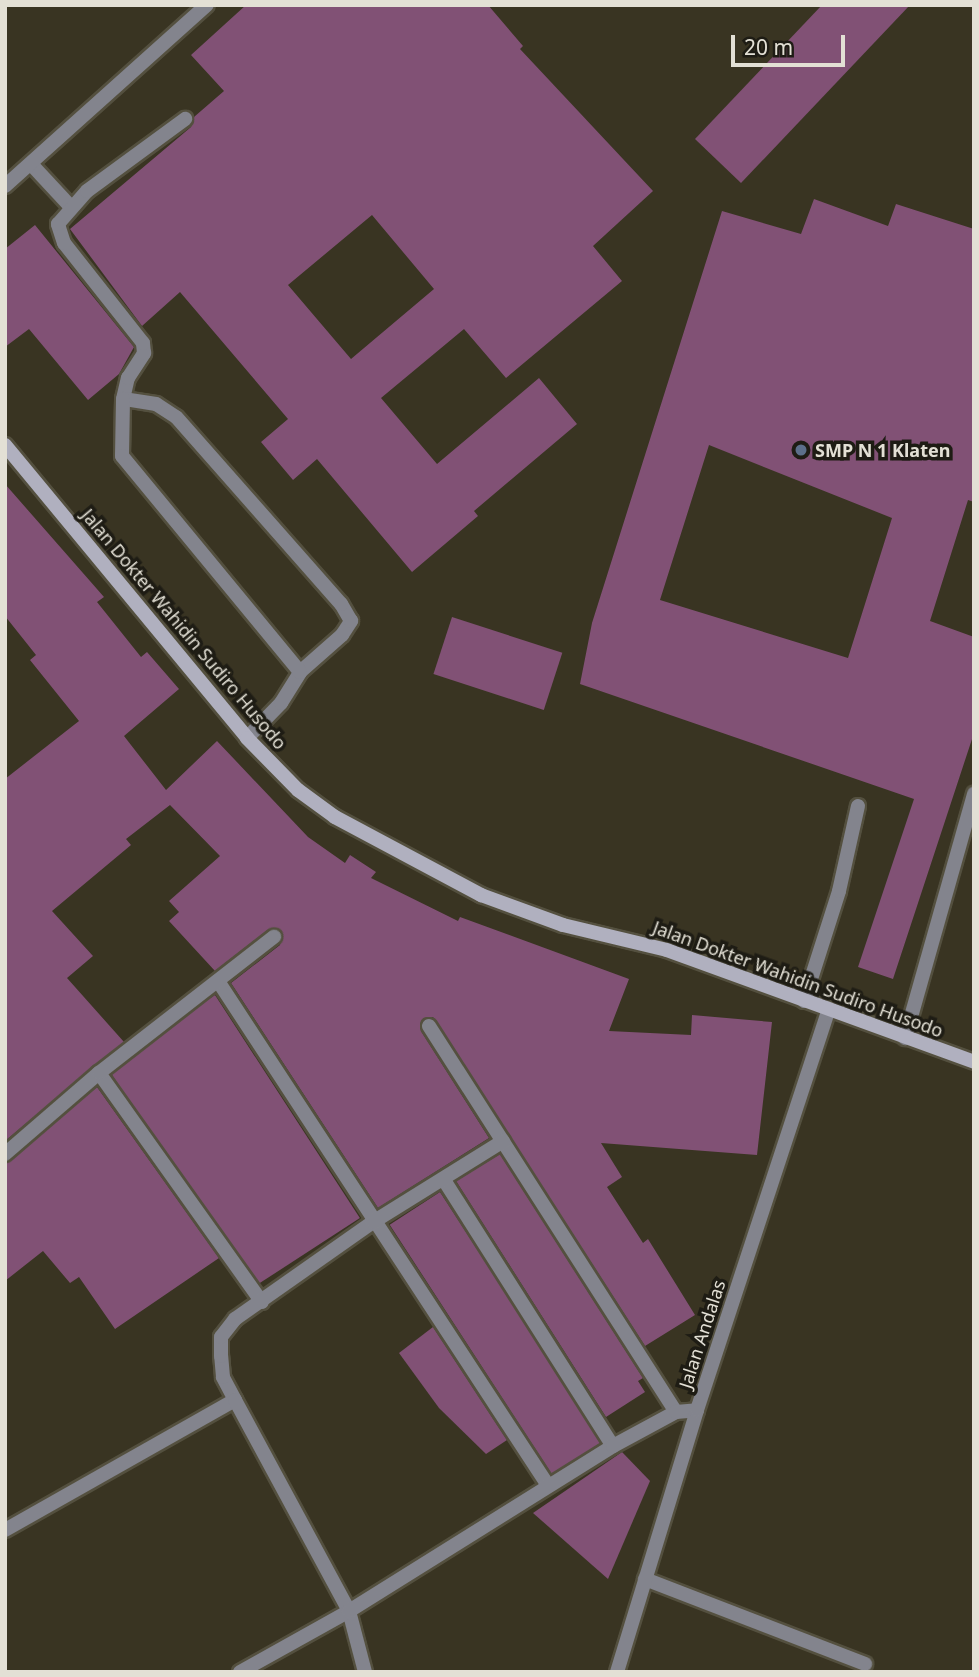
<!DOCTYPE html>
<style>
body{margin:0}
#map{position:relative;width:979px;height:1677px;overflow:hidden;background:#393422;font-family:"Noto Sans",sans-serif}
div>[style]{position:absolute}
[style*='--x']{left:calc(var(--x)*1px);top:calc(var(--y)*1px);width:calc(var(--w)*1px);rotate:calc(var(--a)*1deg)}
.building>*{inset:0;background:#815175;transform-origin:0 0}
.roads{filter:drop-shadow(2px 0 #54503f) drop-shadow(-2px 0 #54503f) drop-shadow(0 2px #54503f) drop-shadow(0 -2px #54503f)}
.service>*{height:14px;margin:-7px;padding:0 7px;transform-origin:7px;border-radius:7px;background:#83848d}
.minor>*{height:14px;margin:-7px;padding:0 7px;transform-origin:7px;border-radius:7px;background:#83848d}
.tertiary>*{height:14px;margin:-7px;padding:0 7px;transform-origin:7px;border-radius:7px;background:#83848d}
.secondary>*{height:14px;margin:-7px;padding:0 7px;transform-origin:7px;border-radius:7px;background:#b0b0bf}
.dots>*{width:19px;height:19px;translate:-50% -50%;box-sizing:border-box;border:4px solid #1e1c14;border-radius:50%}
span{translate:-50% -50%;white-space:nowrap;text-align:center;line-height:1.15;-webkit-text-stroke:7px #1e1c14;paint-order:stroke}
.poi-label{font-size:18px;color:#e3e0d5;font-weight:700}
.left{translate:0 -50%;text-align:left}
.street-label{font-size:18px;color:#e3e0d5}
.frame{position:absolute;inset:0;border:7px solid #e3e0d5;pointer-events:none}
.scale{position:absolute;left:731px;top:35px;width:114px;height:32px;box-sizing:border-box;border:4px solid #e3e0d5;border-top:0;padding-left:9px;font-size:21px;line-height:24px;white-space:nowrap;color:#e3e0d5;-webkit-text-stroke:5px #1e1c14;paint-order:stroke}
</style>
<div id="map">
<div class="building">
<div style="clip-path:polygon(evenodd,246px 5px,488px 5px,523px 46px,520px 49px,653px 191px,593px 246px,622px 281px,506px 378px,464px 329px,381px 398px,437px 464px,539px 378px,577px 424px,474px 511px,478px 516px,412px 572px,317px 459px,293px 480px,261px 442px,288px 419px,180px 292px,142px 326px,70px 229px,191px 127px,194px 117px,224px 91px,191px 55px,246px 5px,372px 215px,434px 289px,351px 359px,288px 285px,372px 215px)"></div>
<div style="clip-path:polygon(822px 5px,910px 5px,741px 183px,695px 139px)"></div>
<div style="clip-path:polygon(evenodd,814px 199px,888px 226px,896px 204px,974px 229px,974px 502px,968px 500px,930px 621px,974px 637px,974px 733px,893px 979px,858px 967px,914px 799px,580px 684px,592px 623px,722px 211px,801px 234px,814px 199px,709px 445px,892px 518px,848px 658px,660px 600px,709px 445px)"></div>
<div style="clip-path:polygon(35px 225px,134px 347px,119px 374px,88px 400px,29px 329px,5px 347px,5px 249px)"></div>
<div style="clip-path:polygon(5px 484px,104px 597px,97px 602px,141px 657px,147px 652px,179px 689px,124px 736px,166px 790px,217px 741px,308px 837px,345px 863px,350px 855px,376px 872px,371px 878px,458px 921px,460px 917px,629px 979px,609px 1031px,691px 1035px,692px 1015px,772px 1022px,757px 1155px,601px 1143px,622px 1177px,607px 1187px,643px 1243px,648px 1239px,695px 1315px,645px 1346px,433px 1017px,421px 1021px,421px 1031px,489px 1138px,378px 1208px,231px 983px,280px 945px,282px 932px,269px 929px,215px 971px,169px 921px,179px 912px,169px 901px,220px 856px,170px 805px,126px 839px,131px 845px,52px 911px,93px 956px,67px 978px,124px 1042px,5px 1141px,5px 779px,79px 721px,30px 660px,36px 655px,5px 616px)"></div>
<div style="left:452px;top:617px;width:116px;height:60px;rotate:18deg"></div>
<div style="left:215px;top:995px;width:266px;height:130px;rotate:57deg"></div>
<div style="clip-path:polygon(97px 1087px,219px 1258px,115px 1329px,79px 1277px,70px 1283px,43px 1251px,5px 1281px,5px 1163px)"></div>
<div style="clip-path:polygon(500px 1154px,643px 1378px,638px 1381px,645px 1392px,606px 1417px,456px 1181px)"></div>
<div style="left:440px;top:1192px;width:298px;height:60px;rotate:57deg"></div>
<div style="clip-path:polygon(433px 1327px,507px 1440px,486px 1454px,439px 1408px,399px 1353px)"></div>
<div style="clip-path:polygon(622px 1452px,650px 1481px,608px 1579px,533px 1513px)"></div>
</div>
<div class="roads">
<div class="service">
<div style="--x:31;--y:164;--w:57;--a:47.1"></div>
<div style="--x:123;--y:399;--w:22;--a:-77"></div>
<div style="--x:128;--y:378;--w:30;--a:-57"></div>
<div style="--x:144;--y:353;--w:10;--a:-96"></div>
<div style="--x:143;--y:343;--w:127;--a:-128.3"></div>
<div style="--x:64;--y:243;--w:20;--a:-108"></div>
<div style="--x:58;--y:224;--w:44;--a:-48.7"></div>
<div style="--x:87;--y:191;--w:122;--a:-36.3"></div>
<div style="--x:247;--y:738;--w:49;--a:-45.8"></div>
<div style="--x:281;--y:703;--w:36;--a:-58"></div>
<div style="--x:300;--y:672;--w:56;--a:-41.4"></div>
<div style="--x:342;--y:635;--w:17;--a:-57"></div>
<div style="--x:351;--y:621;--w:20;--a:-120"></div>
<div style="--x:341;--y:604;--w:249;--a:-131.4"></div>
<div style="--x:176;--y:417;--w:24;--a:-147"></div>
<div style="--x:156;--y:404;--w:33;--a:-171"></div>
<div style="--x:123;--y:399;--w:57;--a:91"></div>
<div style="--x:122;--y:456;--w:280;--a:50.5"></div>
<div style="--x:804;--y:1001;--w:115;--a:-72.3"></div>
<div style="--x:839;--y:891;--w:87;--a:-77.4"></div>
<div style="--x:645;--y:1579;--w:236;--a:21.1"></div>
</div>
<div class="minor">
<div style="--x:5;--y:186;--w:271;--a:-41.9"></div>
<div style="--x:218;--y:981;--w:601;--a:56.81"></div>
<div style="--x:429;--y:1026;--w:458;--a:57.4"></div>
<div style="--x:905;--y:1038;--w:254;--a:-74.2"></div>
<div style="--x:99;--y:1073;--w:281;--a:54.6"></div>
<div style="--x:5;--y:1154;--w:124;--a:-40.8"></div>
<div style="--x:99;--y:1073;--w:222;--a:-37.9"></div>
<div style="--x:444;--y:1180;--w:315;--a:57.6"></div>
<div style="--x:235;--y:1400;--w:26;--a:-118"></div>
<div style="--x:223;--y:1377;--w:21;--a:-95"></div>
<div style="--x:221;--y:1356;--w:19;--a:-90"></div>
<div style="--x:221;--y:1337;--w:23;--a:-52"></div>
<div style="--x:235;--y:1319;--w:169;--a:-35.1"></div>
<div style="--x:373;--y:1222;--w:153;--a:-31.9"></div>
<div style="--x:5;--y:1530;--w:264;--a:-29.5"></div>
<div style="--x:235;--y:1400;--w:240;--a:61.6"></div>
<div style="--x:349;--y:1611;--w:63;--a:75.3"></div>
<div style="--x:240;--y:1672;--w:125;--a:-29.2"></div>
<div style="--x:349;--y:1611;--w:311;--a:-32"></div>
<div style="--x:613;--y:1446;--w:72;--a:-28.4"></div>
<div style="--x:676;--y:1412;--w:21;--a:-5"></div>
</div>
<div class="tertiary">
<div style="--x:617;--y:1672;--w:274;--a:-73"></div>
<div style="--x:697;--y:1410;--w:420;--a:-71.8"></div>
</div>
<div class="secondary">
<div style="--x:5;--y:445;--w:380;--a:50.4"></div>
<div style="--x:247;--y:738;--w:73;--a:45.6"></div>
<div style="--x:298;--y:790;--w:46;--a:36.1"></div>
<div style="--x:335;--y:817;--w:166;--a:28.1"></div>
<div style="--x:481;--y:895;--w:87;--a:20.1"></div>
<div style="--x:563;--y:925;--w:107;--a:13.5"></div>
<div style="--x:667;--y:950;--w:327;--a:20"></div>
</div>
</div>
<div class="dots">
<div style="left:801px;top:450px;background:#5c6f8a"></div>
</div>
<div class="poi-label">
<span class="left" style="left:815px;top:450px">SMP N 1 Klaten</span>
</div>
<div class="street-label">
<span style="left:184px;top:629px;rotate:50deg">Jalan Dokter Wahidin Sudiro Husodo</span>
<span style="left:798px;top:979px;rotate:20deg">Jalan Dokter Wahidin Sudiro Husodo</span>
<span style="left:702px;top:1334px;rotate:-72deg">Jalan Andalas</span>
</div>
<div class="frame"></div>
<div class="scale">20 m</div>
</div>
